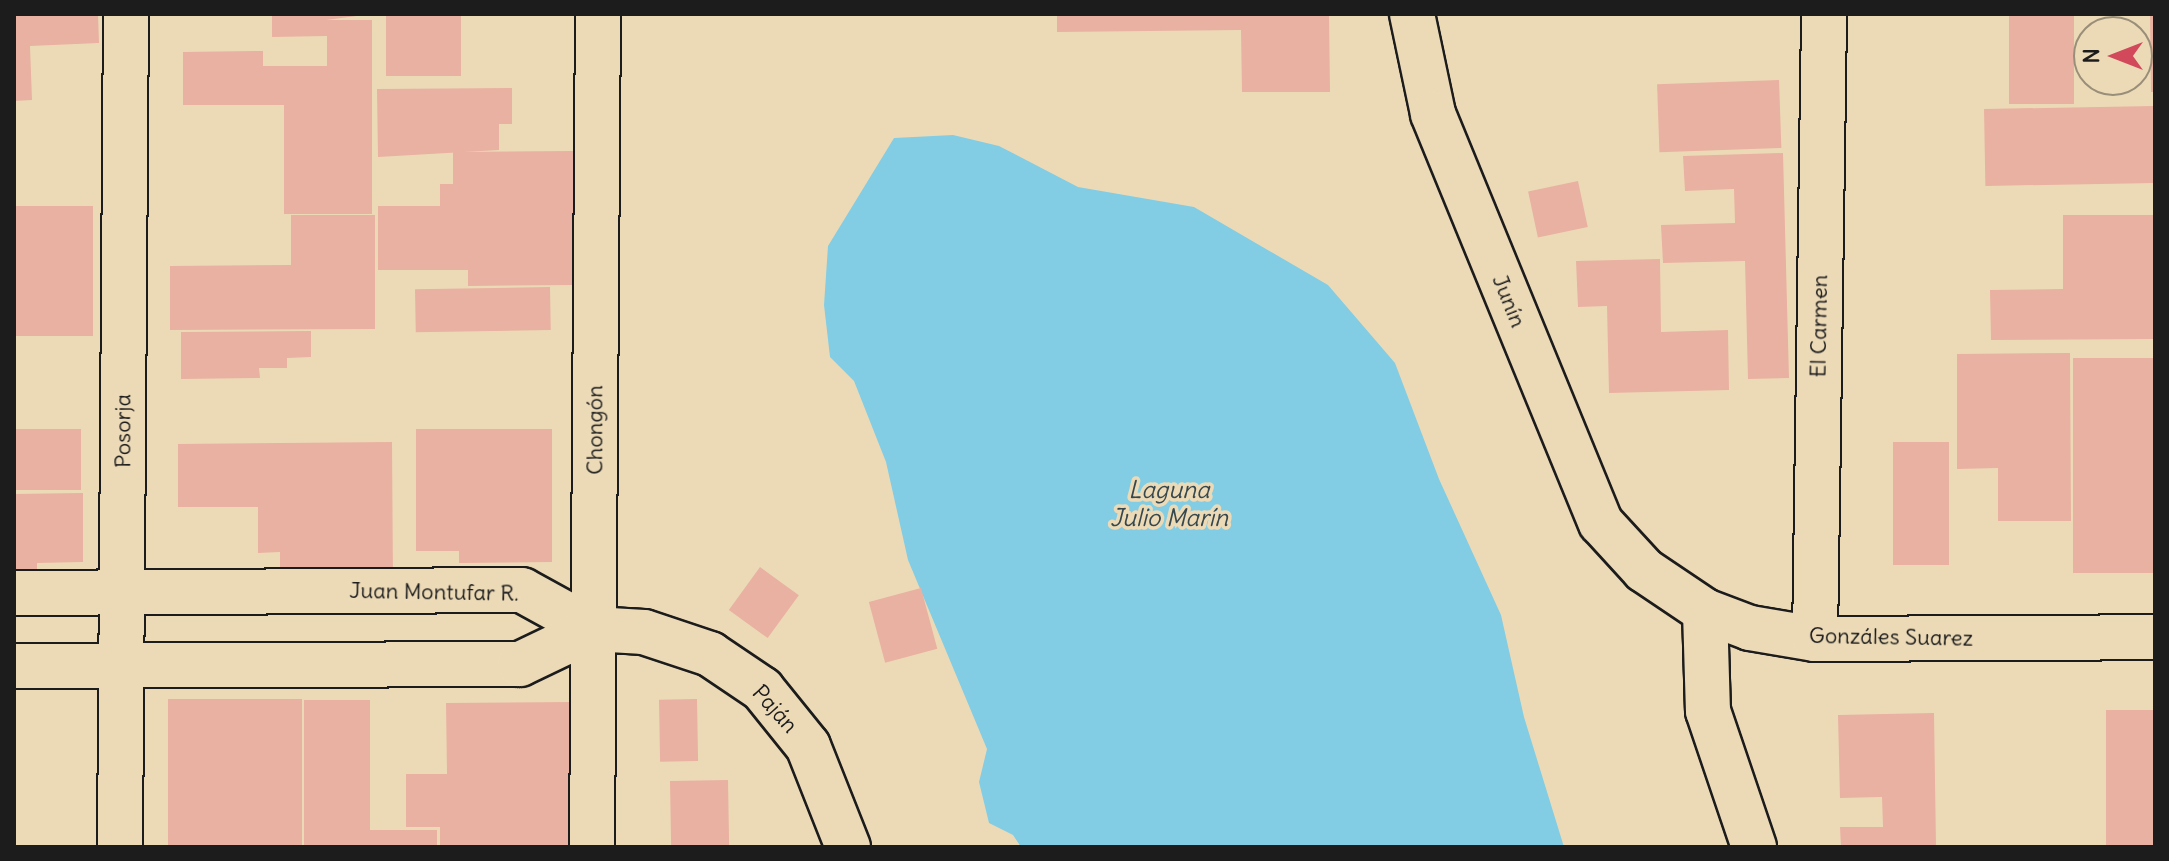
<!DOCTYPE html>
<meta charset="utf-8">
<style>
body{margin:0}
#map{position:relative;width:2169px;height:861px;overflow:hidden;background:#ecdab7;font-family:Delius,sans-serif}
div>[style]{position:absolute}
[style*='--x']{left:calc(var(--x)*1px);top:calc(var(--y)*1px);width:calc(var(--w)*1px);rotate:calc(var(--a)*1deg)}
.water>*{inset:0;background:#82cde3}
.building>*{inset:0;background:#e9b1a1;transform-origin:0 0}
.roads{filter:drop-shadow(2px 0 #1c1c1c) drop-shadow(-2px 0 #1c1c1c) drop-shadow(0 2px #1c1c1c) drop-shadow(0 -2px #1c1c1c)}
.street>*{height:44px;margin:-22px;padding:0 22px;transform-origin:22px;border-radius:22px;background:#ecdab7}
span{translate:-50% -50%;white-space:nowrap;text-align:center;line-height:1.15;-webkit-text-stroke:7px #ecdab7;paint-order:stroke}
.street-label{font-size:22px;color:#1c1c1c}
.water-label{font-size:24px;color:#36484e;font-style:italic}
.frame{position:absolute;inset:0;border:16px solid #1c1c1c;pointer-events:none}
.north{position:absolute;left:2073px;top:16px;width:80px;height:80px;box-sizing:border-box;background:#ecdab7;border:2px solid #998e79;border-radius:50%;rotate:270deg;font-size:22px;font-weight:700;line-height:32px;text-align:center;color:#1c1c1c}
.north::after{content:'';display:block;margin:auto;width:28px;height:36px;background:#d1495b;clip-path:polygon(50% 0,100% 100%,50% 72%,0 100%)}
</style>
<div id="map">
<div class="water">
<div style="clip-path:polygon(953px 135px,999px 146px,1078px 187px,1194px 207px,1328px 285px,1395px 363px,1439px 479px,1501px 615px,1524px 717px,1564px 847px,1021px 847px,1013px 835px,989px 823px,979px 782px,987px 749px,908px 560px,886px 462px,854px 381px,830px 357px,824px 305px,828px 246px,894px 138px)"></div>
</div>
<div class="building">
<div style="clip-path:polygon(14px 14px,98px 14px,99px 43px,30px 46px,32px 100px,14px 101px)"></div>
<div style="clip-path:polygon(272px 14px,372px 14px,326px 20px,372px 20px,372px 214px,284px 214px,284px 105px,183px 105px,183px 52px,263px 51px,263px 66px,327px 66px,327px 36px,272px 37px)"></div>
<div style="left:386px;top:14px;width:75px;height:62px"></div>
<div style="clip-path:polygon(1057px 14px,1329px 14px,1330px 92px,1242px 92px,1241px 30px,1057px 32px)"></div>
<div style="left:2009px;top:14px;width:65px;height:90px"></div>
<div style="clip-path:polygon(2150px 14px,2155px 14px,2155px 92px,2151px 92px)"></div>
<div style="left:1779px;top:80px;width:68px;height:122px;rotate:88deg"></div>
<div style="clip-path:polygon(512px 88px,512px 124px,499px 124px,499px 150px,378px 157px,377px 89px)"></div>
<div style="left:2154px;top:106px;width:77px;height:170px;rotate:89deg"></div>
<div style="clip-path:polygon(573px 151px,574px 285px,468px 286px,468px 270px,378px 270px,378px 206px,440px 206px,440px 184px,453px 184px,453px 152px)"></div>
<div style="clip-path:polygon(1783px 153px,1789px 378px,1748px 379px,1745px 261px,1663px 263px,1661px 225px,1735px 223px,1734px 189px,1685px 191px,1683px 156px)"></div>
<div style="left:1578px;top:181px;width:47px;height:51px;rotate:78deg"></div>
<div style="left:14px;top:206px;width:79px;height:130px"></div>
<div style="clip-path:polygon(291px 215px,375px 215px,375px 329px,170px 330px,170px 266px,291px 265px)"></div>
<div style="clip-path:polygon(2063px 215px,2155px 215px,2155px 339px,1991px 340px,1990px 290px,2063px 289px)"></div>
<div style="clip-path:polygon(1660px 259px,1661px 332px,1728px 330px,1729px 390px,1609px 393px,1607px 306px,1578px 307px,1576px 261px)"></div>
<div style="left:550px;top:287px;width:43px;height:135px;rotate:89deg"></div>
<div style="clip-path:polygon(311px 331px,311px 357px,287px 358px,287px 368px,259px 368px,260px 378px,181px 379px,181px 332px)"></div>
<div style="clip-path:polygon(2070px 353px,2071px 521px,1998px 521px,1998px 468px,1957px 469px,1957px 354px)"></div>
<div style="left:2073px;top:358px;width:82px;height:215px"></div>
<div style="left:14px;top:429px;width:67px;height:61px"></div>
<div style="clip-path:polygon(416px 429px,552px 429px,552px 562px,459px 563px,459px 551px,416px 551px)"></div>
<div style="clip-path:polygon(392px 442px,393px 581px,280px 581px,280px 552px,258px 553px,258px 507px,178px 507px,178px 444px)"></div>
<div style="left:1949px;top:442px;width:123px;height:56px;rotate:90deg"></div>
<div style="clip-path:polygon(83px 493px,83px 562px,37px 563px,37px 577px,14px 577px,14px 494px)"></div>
<div style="left:760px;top:567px;width:48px;height:53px;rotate:36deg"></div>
<div style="left:921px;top:588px;width:63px;height:54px;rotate:75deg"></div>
<div style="left:302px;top:699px;width:148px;height:134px;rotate:90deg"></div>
<div style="left:697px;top:699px;width:62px;height:38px;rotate:89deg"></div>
<div style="clip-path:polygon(304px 700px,370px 700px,370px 830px,437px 830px,437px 847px,304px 847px)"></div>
<div style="clip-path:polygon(573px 702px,573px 847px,440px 847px,440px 827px,406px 827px,406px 774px,447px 774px,446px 703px)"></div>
<div style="left:2155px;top:710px;width:137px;height:49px;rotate:90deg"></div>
<div style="clip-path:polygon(1934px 713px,1936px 847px,1841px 847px,1840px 827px,1883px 827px,1882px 797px,1840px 798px,1838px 715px)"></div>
<div style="left:728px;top:780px;width:67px;height:58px;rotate:89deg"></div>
</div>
<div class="roads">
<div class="street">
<div style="--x:1412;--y:14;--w:102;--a:78.1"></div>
<div style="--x:1433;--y:114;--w:442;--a:67.7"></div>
<div style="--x:1601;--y:523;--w:64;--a:47.5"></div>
<div style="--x:1644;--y:570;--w:73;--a:33.9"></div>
<div style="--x:1705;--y:611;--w:48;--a:20.7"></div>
<div style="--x:1750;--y:628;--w:66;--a:9.6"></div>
<div style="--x:1815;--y:639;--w:340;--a:-0.3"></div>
<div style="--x:14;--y:593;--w:508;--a:-0.34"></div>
<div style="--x:522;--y:590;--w:81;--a:28.8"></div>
<div style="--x:593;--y:629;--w:51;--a:3.4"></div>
<div style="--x:644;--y:632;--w:70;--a:18.4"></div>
<div style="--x:710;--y:654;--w:63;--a:33.9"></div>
<div style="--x:762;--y:689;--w:73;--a:51.1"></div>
<div style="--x:808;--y:746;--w:109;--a:68.4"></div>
<div style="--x:1705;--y:611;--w:100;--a:88.3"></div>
<div style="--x:1708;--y:711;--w:144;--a:71.3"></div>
<div style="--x:1815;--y:639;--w:625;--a:-89.17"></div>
<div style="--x:14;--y:666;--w:506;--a:-0.23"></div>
<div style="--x:520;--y:664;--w:81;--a:-25.6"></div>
<div style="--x:120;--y:847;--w:833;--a:-89.59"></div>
<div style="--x:592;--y:847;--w:833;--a:-89.59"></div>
</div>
</div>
<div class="street-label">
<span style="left:1509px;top:301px;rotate:68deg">Junín</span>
<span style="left:1819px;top:326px;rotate:-89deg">El Carmen</span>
<span style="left:595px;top:430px;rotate:-90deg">Chongón</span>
<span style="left:123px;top:431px;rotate:-90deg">Posorja</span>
<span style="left:434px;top:592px;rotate:1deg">Juan Montufar R.</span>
<span style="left:1891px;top:637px;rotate:1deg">Gonzáles Suarez</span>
<span style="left:775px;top:709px;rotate:48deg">Paján</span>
</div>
<div class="water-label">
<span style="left:1169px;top:504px">Laguna<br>Julio Marín</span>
</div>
<div class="frame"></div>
<div class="north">N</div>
</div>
